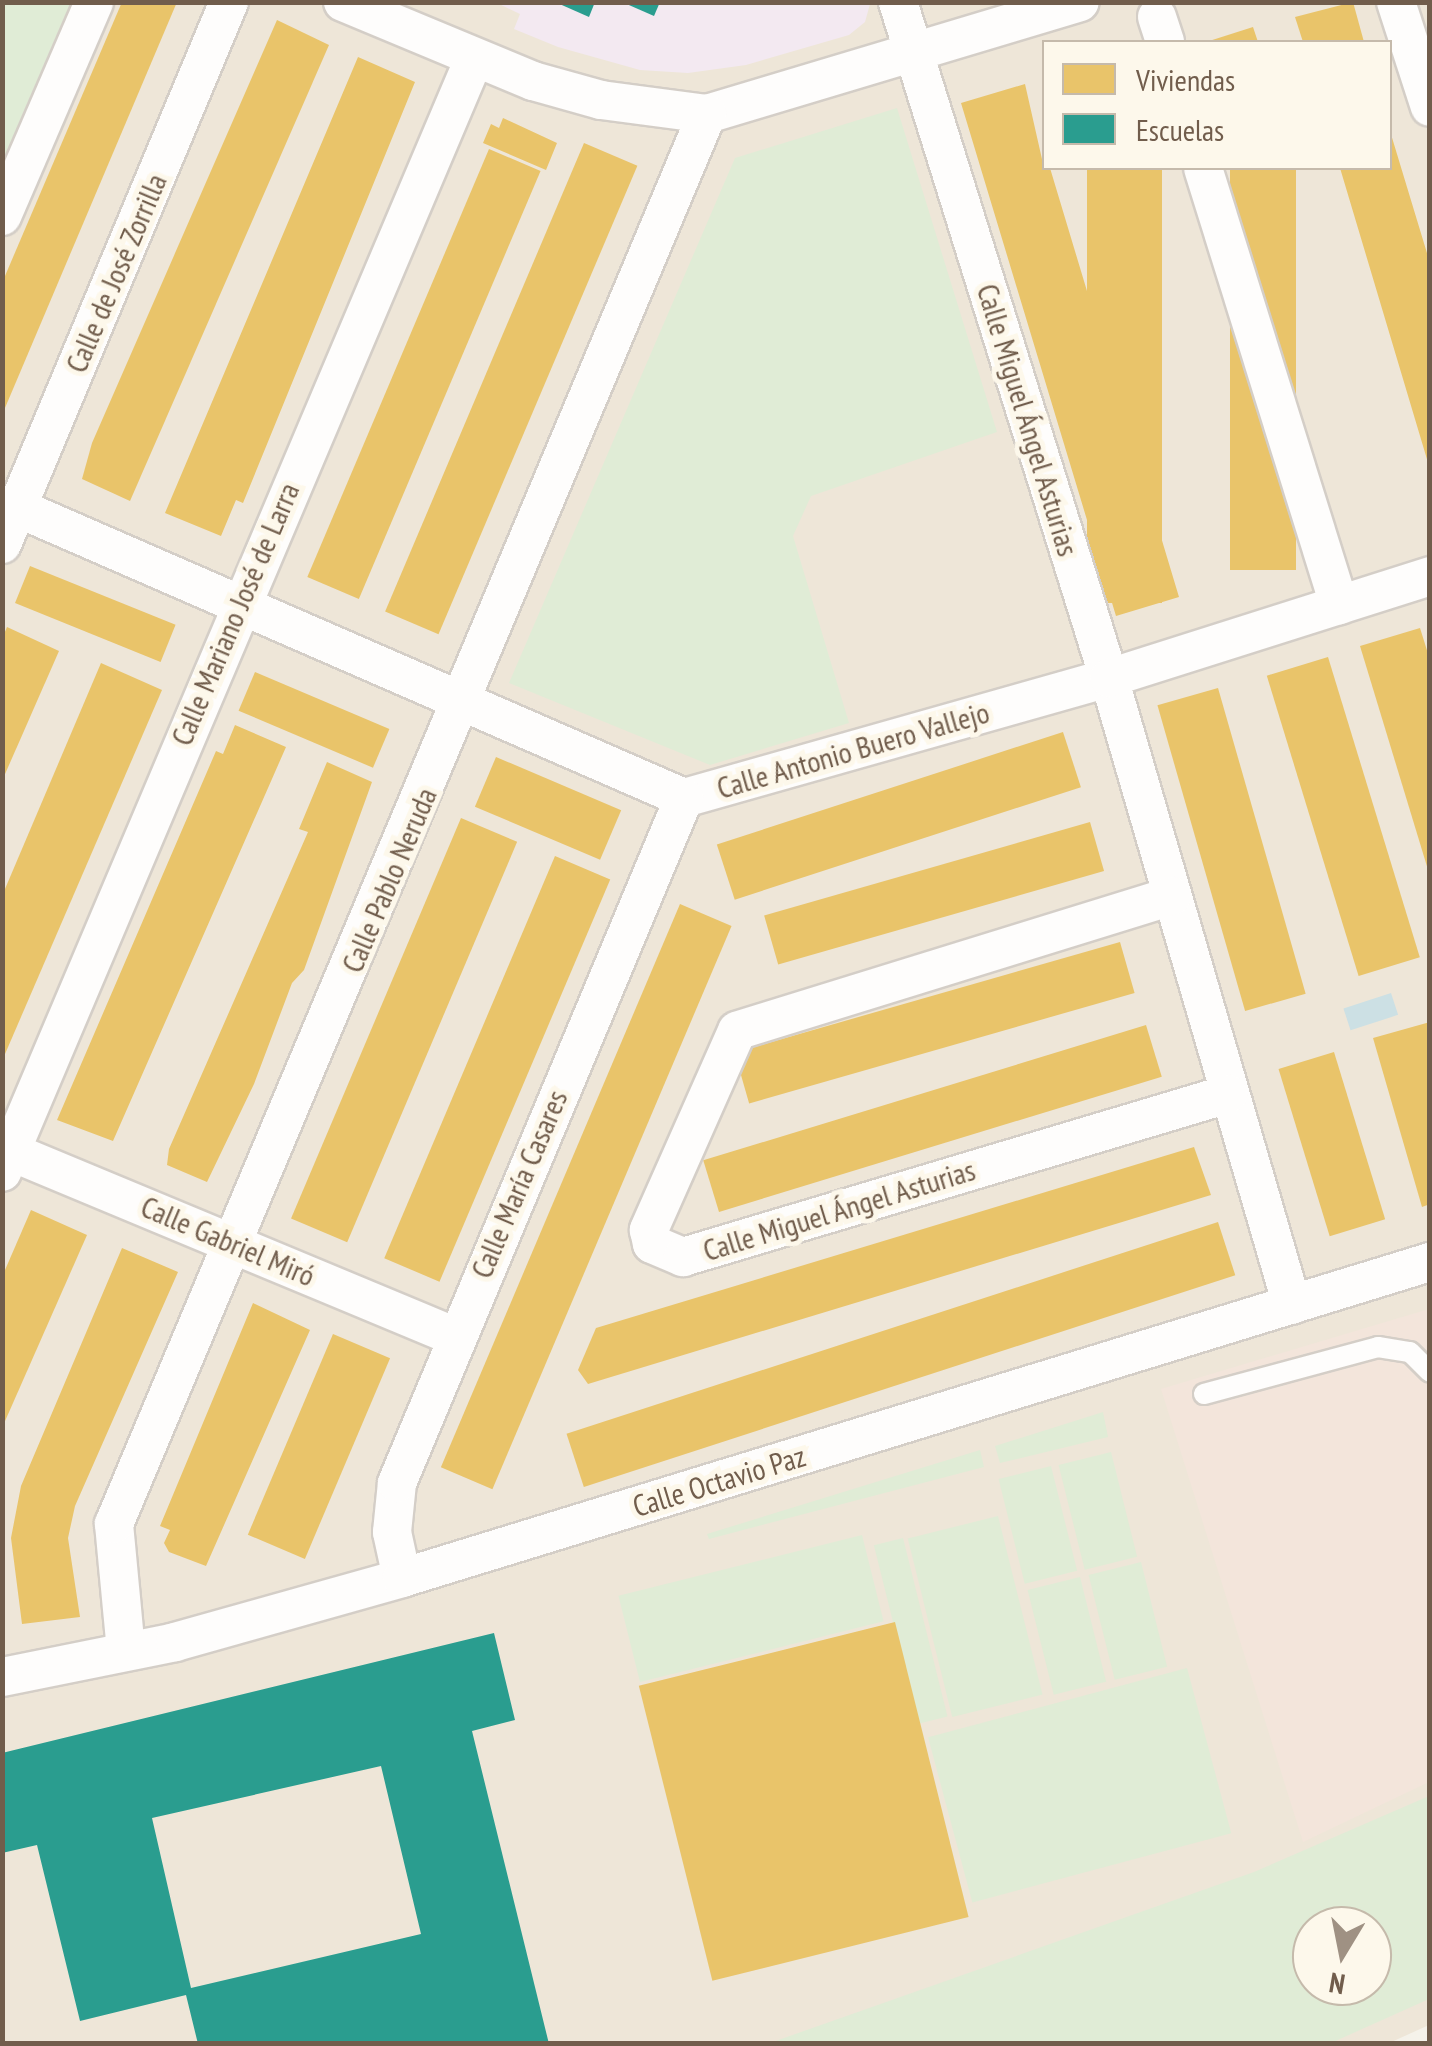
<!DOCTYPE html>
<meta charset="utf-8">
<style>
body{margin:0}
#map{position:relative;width:1432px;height:2046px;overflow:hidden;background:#f5f2ea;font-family:"PT Sans Narrow",sans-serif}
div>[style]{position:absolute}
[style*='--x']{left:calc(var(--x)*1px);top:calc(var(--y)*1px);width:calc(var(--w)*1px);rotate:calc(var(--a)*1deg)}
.residential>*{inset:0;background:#eee6d8}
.commercial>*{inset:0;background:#f3e5db}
.education>*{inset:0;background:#f3e9f1}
.green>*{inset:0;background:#e0ecd6;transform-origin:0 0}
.water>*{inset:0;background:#cce0e4;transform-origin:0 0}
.homes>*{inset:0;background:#e9c46a;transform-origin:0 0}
.schools>*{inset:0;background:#2a9d8f}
.roads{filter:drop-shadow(2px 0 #d4cec7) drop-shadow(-2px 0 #d4cec7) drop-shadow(0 2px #d4cec7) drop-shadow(0 -2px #d4cec7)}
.lane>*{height:20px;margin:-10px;padding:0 10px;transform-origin:10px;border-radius:10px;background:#fefdfc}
.street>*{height:38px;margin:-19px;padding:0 19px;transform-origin:19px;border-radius:19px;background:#fefdfc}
span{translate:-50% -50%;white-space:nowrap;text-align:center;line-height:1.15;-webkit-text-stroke:10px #fdf8eb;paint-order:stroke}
.street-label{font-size:30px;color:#715d4c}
.frame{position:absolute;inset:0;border:5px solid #715d4c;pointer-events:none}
.legend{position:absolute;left:1042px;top:40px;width:350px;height:130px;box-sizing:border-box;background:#fdf8eb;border:2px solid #c5baab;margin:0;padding:12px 18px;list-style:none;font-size:30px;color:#715d4c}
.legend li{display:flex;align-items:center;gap:20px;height:50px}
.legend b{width:50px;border:2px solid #c5baab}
.north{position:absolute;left:1292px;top:1906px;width:100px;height:100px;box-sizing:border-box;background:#fdf8eb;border:2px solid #c5baab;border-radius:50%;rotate:190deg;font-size:28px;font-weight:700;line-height:40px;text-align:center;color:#715d4c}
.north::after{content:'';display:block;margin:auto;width:35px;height:45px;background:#9f9183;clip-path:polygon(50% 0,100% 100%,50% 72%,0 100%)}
</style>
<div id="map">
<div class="residential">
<div style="clip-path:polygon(evenodd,3px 3px,1429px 3px,1429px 2025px,1387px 2044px,3px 2044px,3px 3px,1044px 42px,1390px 42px,1390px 168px,1044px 168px,1044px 42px,3px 3px,1312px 1926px,1372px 1926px,1372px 1986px,1312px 1986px,1312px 1926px)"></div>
</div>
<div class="commercial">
<div style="clip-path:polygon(1429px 1309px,1429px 1782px,1303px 1842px,1161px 1389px)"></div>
</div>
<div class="education">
<div style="clip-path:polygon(497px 3px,869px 2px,870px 4px,865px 22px,849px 35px,746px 65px,688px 73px,640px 70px,558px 47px,514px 29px,520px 14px)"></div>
</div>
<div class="green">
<div style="clip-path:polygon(3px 3px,79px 3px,3px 179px)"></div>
<div style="clip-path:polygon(897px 108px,997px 432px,811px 496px,793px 536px,849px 723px,710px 765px,509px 683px,735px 158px)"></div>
<div style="clip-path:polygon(1103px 1412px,1108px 1437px,1000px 1463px,995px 1446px)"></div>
<div style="clip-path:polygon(980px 1450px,984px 1467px,709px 1539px,707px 1534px)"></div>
<div style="left:1111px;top:1452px;width:108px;height:54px;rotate:76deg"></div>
<div style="left:1051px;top:1466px;width:108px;height:54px;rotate:76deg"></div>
<div style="left:998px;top:1516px;width:184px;height:93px;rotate:76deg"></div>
<div style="left:862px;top:1535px;width:89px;height:251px;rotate:76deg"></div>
<div style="left:903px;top:1538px;width:184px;height:30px;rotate:76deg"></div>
<div style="left:1141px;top:1562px;width:108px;height:54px;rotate:76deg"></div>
<div style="left:1080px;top:1577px;width:108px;height:54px;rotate:76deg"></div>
<div style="left:1187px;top:1668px;width:171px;height:268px;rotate:75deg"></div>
<div style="clip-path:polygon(evenodd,1429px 1796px,1429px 1999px,1331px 2043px,770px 2043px,1254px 1872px,1429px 1796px,1312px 1926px,1372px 1926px,1372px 1986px,1312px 1986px,1312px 1926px)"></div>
</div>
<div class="water">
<div style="left:1391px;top:993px;width:23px;height:50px;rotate:72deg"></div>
</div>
<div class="homes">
<div style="clip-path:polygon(122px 2px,177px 2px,2px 415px,2px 283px)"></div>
<div style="clip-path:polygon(1353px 2px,1364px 42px,1303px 42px,1295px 17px)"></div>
<div style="clip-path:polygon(277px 20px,329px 45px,130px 501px,82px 479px,92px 443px)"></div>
<div style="clip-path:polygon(1253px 27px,1258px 42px,1206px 42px)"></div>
<div style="clip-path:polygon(358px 57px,415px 82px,243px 503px,236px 500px,221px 536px,165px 513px)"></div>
<div style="clip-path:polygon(1025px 84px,1044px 168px,1050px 168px,1179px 597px,1116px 616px,961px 103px)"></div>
<div style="clip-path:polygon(503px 118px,557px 143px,546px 170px,483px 143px,491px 124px,499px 128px)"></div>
<div style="clip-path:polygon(1390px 131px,1430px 263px,1429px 466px,1340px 168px,1390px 168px)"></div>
<div style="left:584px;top:143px;width:58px;height:509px;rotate:23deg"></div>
<div style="left:489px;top:149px;width:56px;height:465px;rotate:23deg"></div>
<div style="left:1087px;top:168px;width:75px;height:435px"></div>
<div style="left:1230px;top:168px;width:66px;height:402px"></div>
<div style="left:30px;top:566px;width:157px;height:40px;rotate:22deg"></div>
<div style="clip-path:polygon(7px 627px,59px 651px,2px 781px,2px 639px)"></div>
<div style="clip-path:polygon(1420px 628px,1430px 660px,1429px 873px,1360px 646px)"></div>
<div style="left:1328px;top:657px;width:314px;height:64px;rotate:73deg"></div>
<div style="clip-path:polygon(101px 663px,162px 690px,2px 1061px,2px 896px)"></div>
<div style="left:255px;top:672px;width:146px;height:42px;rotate:23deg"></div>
<div style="left:1218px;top:688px;width:318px;height:63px;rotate:74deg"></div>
<div style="clip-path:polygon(235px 725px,286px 747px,113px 1141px,57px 1120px,216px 751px,223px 754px)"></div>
<div style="left:1063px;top:732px;width:58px;height:364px;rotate:72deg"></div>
<div style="left:496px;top:757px;width:136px;height:54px;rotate:23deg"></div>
<div style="clip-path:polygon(327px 762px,372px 782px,304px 970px,292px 983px,254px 1084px,207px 1182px,167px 1165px,169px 1149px,308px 832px,299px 829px)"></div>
<div style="left:461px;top:818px;width:61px;height:435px;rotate:23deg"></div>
<div style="left:1090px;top:822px;width:51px;height:339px;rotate:74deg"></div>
<div style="left:555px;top:856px;width:60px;height:437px;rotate:23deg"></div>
<div style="left:680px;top:904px;width:56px;height:612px;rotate:23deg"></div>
<div style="left:1120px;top:942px;width:53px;height:401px;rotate:74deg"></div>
<div style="clip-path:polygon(1430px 1022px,1430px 1204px,1422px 1207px,1373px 1038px)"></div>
<div style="left:1146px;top:1025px;width:54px;height:463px;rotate:73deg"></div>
<div style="left:1334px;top:1052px;width:175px;height:58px;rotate:73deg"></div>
<div style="clip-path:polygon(1194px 1147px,1211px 1195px,588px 1384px,578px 1370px,596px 1328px)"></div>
<div style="clip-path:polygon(31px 1210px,87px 1235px,2px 1428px,2px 1277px)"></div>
<div style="left:1218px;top:1222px;width:56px;height:685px;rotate:72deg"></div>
<div style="clip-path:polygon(122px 1248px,178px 1272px,75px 1506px,68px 1538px,80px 1617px,22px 1624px,11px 1538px,21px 1486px)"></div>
<div style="clip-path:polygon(253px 1303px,310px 1330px,206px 1566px,169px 1552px,164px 1543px,170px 1530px,160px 1526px)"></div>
<div style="left:333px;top:1334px;width:62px;height:218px;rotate:23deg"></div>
<div style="left:895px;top:1622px;width:304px;height:264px;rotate:76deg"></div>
</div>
<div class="schools">
<div style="clip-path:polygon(555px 2px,595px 2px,589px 17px)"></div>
<div style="clip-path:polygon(622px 2px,660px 2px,654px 16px)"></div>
<div style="clip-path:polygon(evenodd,494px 1633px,515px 1720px,472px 1731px,549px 2044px,198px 2044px,186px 1995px,80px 2021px,37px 1845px,2px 1853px,2px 1753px,494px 1633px,381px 1766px,421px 1934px,191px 1988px,152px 1818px,381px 1766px)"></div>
</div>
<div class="roads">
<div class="lane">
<div style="--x:1204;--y:1394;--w:180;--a:-15.1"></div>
<div style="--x:1378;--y:1347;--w:32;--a:9"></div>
<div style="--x:1410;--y:1352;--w:28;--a:45"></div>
</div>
<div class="street">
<div style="--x:343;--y:2;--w:206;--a:22.6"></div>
<div style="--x:533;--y:81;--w:71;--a:15.6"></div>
<div style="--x:601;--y:100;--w:107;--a:7.5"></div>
<div style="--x:707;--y:114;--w:389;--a:-16.7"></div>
<div style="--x:898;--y:2;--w:708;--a:72.67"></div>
<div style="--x:1109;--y:678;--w:653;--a:73.73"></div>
<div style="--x:1396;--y:2;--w:110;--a:72.1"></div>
<div style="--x:1157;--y:17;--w:26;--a:72"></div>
<div style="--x:1203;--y:168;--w:458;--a:72.7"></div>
<div style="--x:2;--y:216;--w:233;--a:-66.7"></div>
<div style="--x:18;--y:508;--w:726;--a:23.53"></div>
<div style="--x:684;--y:798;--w:442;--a:-15.8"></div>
<div style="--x:1109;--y:678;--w:337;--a:-17.6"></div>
<div style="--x:2;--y:544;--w:588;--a:-67.28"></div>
<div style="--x:1172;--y:896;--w:455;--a:162.8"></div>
<div style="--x:737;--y:1031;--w:218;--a:113.9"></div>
<div style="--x:649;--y:1230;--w:14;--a:78"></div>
<div style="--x:652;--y:1244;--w:34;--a:23"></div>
<div style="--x:683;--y:1257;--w:569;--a:-16.65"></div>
<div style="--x:2;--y:1148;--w:489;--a:22.6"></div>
<div style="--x:2;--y:1172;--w:1209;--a:-67.02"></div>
<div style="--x:402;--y:1578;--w:47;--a:-102.3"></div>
<div style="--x:392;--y:1532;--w:49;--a:-84.2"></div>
<div style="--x:397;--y:1483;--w:743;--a:-67.27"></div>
<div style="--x:126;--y:1651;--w:128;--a:-95.4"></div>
<div style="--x:114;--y:1524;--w:1530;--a:-67.19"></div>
<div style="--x:2;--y:1677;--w:177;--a:-11.4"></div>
<div style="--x:175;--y:1642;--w:236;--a:-15.7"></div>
<div style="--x:402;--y:1578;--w:1075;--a:-17.09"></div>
</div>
</div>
<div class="street-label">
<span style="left:116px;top:273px;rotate:-67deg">Calle de José Zorrilla</span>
<span style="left:1028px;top:420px;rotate:73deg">Calle Miguel Ángel Asturias</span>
<span style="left:235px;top:614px;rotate:-67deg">Calle Mariano José de Larra</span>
<span style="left:853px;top:750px;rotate:-16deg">Calle Antonio Buero Vallejo</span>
<span style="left:389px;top:880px;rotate:-67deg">Calle Pablo Neruda</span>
<span style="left:519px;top:1184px;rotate:-67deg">Calle María Casares</span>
<span style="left:839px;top:1210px;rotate:-17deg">Calle Miguel Ángel Asturias</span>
<span style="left:228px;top:1241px;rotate:23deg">Calle Gabriel Miró</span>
<span style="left:719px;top:1481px;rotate:-17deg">Calle Octavio Paz</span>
</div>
<div class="frame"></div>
<ul class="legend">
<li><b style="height:28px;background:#e9c46a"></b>Viviendas</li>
<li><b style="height:28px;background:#2a9d8f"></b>Escuelas</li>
</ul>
<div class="north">N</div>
</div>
